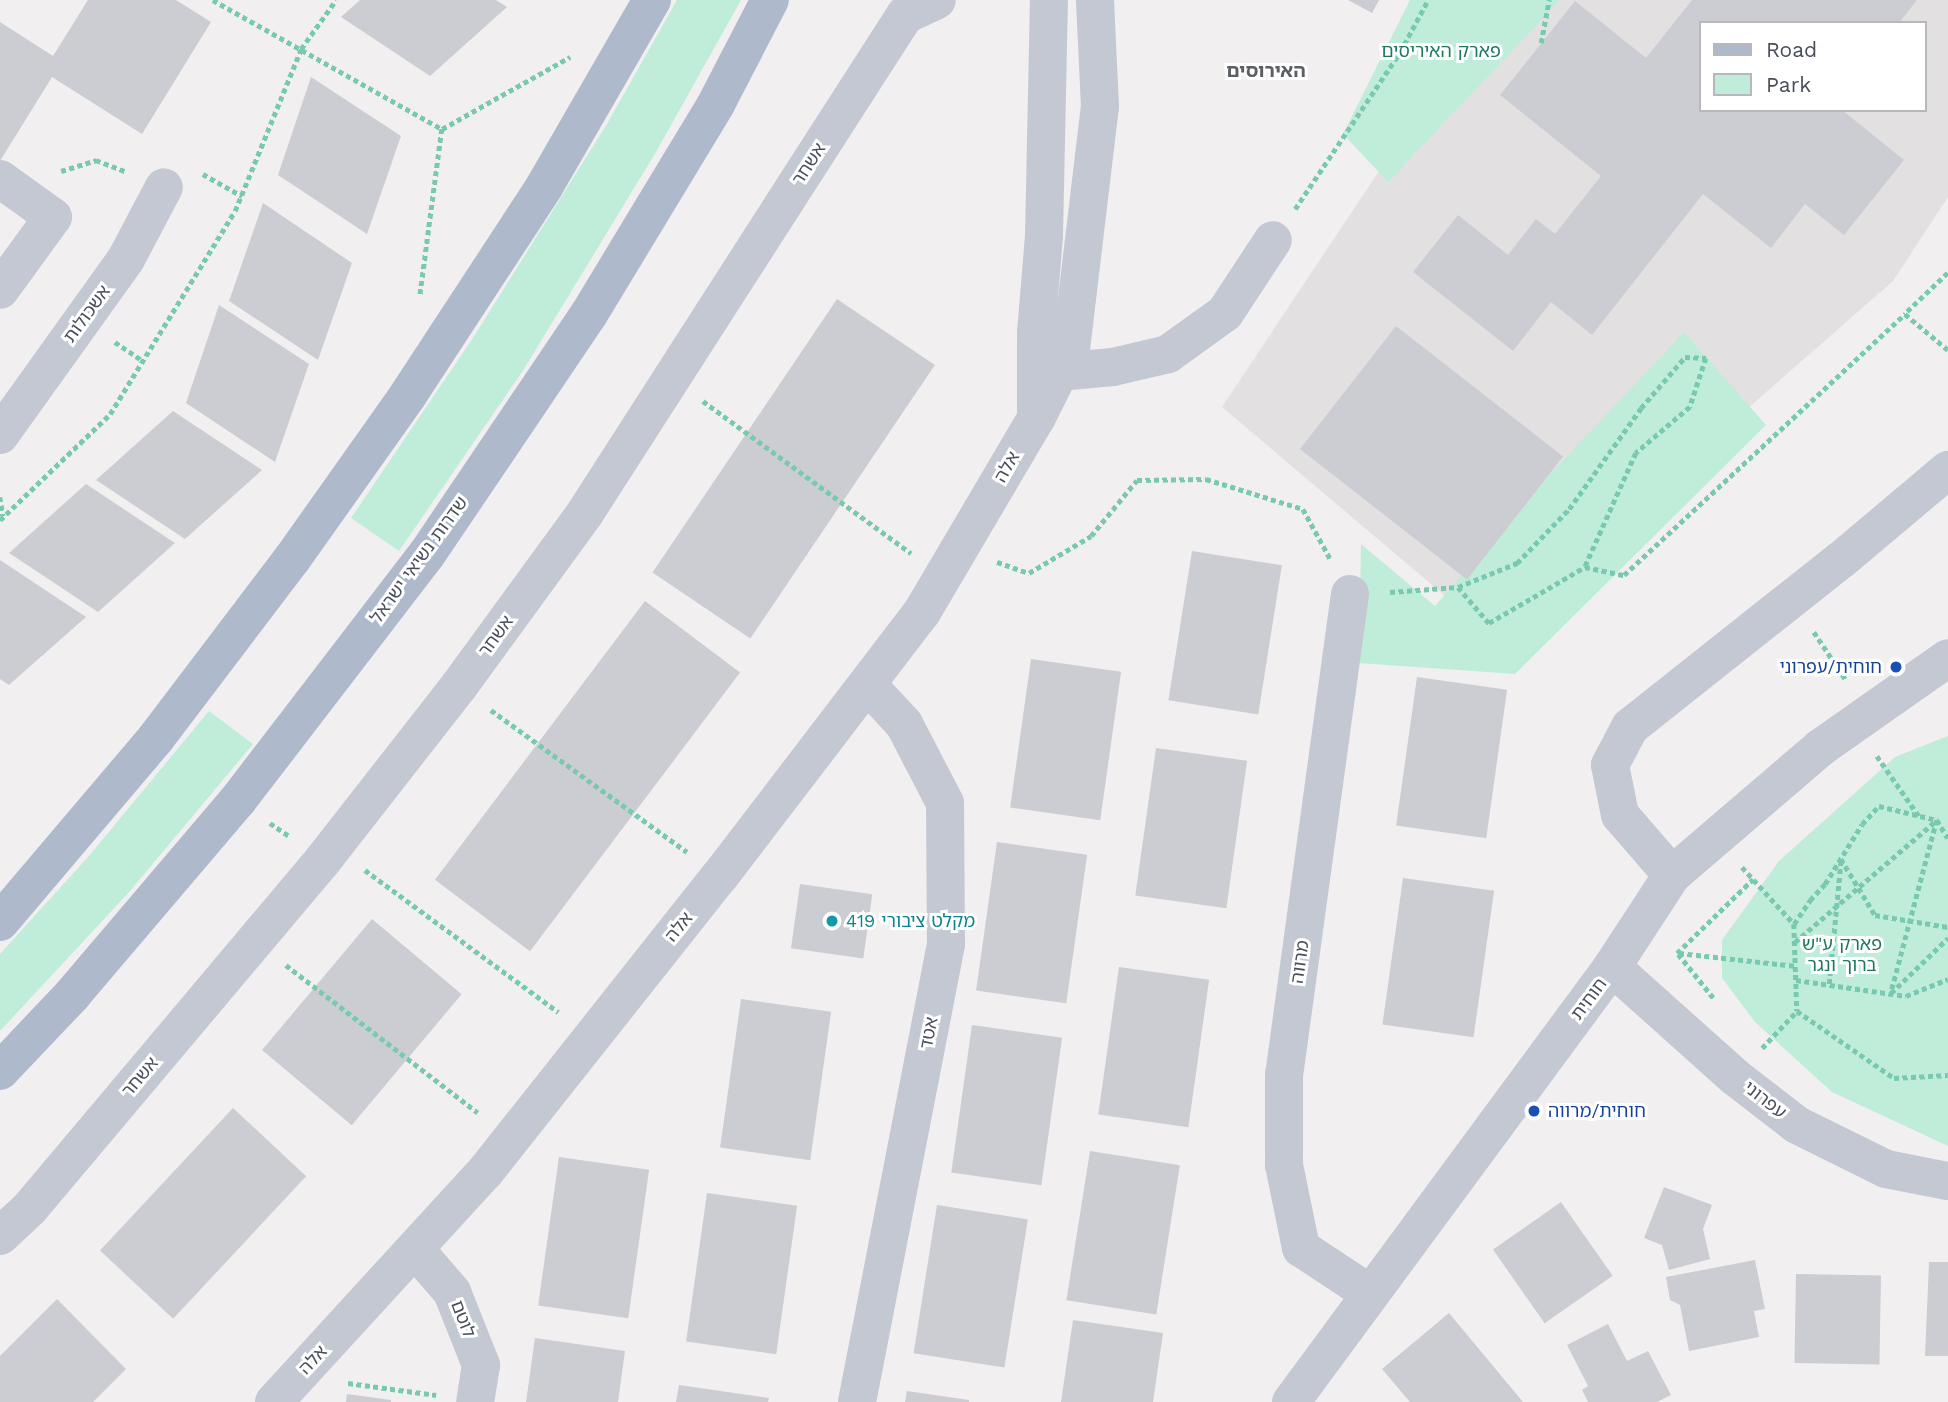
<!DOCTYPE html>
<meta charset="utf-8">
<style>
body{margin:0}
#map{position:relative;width:1948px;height:1402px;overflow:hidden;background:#f1efef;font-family:"Work Sans","Noto Sans Hebrew",sans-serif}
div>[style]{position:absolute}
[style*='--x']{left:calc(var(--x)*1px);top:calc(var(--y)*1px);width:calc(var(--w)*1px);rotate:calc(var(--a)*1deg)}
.education>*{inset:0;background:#e2e0e0}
.green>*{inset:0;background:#bfedd9}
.building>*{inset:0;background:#cccdd3;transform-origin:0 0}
.path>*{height:4.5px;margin-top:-2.25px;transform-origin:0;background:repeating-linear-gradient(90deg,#78c9b0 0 5px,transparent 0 8.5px)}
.minor>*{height:38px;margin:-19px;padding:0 19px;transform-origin:19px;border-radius:19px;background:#c3c8d3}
.major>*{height:38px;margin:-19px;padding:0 19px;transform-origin:19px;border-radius:19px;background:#afb9cc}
.dots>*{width:19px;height:19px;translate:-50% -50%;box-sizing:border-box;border:4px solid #fff;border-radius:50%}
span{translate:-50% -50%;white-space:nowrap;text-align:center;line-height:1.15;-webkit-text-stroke:6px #fff;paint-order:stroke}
.park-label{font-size:18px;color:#1b795b}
.street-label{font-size:18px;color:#484e5b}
.transit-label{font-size:18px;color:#164399}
.right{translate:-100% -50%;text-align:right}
.left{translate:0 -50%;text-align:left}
.culture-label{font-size:18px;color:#0d838f}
.neighbourhood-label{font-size:19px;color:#5b5e63;font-weight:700}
.legend{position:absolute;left:1699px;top:21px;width:228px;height:91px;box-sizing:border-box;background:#fff;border:2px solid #b6b8bd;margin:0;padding:9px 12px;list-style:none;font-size:21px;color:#484e5b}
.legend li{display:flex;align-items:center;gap:14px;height:35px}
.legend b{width:35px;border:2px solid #b6b8bd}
</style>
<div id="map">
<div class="education">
<div style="clip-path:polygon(evenodd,1493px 0,1948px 0,1948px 197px,1893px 281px,1490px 634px,1222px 407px,1493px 0,1701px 23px,1925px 23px,1925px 110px,1701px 110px,1701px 23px)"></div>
</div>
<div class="green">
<div style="clip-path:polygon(677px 0,741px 0,656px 152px,524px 369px,399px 551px,351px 518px,473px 338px,607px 124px)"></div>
<div style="clip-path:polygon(1410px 0,1560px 0,1388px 182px,1343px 134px)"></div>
<div style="clip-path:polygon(1684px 332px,1766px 425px,1515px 674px,1359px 663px,1361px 544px,1435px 606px,1542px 483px)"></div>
<div style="clip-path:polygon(209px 711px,253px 744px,130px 891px,0 1031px,0 954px,89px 856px)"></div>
<div style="clip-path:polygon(1948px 736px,1948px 1146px,1832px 1092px,1755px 1022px,1722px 978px,1722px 940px,1779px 861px,1895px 757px)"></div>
</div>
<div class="building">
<div style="clip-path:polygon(88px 0,176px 0,211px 22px,142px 134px,52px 77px,0 161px,0 22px,53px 56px)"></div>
<div style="clip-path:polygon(360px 0,496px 0,507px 7px,430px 76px,341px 17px)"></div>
<div style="clip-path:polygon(1348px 0,1379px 0,1372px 13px)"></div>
<div style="clip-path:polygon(1692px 0,1917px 0,1899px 23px,1701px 23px,1701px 110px,1842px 110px,1904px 160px,1844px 235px,1805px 204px,1771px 248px,1703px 194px,1592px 335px,1551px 302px,1513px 351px,1413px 272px,1458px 215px,1508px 255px,1536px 219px,1555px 234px,1601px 176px,1500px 95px,1575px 1px,1646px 58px)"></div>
<div style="clip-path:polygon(311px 77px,401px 136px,367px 234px,278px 175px)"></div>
<div style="clip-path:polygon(263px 203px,352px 263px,318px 360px,229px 301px)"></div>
<div style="left:837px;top:299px;width:118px;height:330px;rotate:34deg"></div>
<div style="clip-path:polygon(219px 305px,309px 364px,275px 462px,186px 403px)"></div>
<div style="left:1396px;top:326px;width:212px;height:156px;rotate:38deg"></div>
<div style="clip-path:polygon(173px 411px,262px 470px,185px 539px,96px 480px)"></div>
<div style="clip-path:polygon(86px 484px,175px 543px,98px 612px,9px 553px)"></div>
<div style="left:1192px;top:551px;width:91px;height:151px;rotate:9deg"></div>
<div style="clip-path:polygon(0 560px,86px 617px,9px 685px,0 679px)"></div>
<div style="left:645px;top:601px;width:119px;height:349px;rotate:37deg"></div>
<div style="left:1031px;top:659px;width:91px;height:150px;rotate:8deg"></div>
<div style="left:1417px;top:677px;width:91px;height:150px;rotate:8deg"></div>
<div style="left:1156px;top:748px;width:92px;height:149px;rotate:8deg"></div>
<div style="left:997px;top:842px;width:91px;height:150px;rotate:8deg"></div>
<div style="left:1403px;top:878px;width:92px;height:148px;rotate:8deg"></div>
<div style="left:800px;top:884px;width:73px;height:65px;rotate:8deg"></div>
<div style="left:372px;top:919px;width:117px;height:171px;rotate:40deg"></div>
<div style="left:1119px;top:967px;width:91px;height:149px;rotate:8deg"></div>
<div style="left:741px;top:999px;width:91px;height:150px;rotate:8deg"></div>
<div style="left:972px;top:1025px;width:91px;height:149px;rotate:8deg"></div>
<div style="left:233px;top:1108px;width:100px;height:195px;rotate:43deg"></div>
<div style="left:1090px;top:1151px;width:91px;height:151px;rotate:9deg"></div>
<div style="left:559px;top:1157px;width:91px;height:150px;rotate:8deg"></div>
<div style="clip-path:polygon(1664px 1187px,1712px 1205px,1703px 1229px,1710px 1259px,1669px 1270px,1662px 1245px,1644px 1238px)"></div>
<div style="left:707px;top:1193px;width:91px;height:150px;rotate:8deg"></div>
<div style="left:1561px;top:1202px;width:90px;height:83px;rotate:55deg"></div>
<div style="left:937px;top:1205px;width:92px;height:150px;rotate:9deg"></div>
<div style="clip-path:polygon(1755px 1260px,1765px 1309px,1754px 1311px,1759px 1337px,1689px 1351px,1680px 1305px,1670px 1300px,1666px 1277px)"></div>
<div style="clip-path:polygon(1929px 1262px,1948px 1262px,1948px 1356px,1925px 1356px)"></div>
<div style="left:1796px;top:1274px;width:85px;height:89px;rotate:1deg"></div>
<div style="clip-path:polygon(57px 1299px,126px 1369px,93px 1402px,0 1402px,0 1356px)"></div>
<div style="clip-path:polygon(1449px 1313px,1523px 1402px,1410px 1402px,1382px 1369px)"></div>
<div style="clip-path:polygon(1073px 1320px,1163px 1333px,1153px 1402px,1061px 1402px)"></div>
<div style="clip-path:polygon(1608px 1324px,1627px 1361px,1648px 1351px,1671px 1395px,1657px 1402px,1588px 1402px,1582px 1390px,1588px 1386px,1567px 1345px)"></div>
<div style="clip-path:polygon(535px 1338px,625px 1351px,618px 1402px,526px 1402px)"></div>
<div style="clip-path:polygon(679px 1385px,769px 1398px,768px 1402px,676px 1402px)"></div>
<div style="clip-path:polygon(907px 1391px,969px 1400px,969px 1402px,905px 1402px)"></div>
<div style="clip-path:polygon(347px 1394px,391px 1400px,391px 1402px,346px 1402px)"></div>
</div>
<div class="path">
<div style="--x:213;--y:0;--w:263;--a:29.4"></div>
<div style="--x:442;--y:129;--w:169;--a:97.5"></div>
<div style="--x:1541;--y:43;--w:44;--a:-79.5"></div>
<div style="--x:442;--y:129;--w:147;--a:-29.4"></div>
<div style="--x:61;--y:171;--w:37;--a:-17"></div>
<div style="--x:96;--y:160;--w:31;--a:21"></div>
<div style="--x:203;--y:174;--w:45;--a:29.4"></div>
<div style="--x:1295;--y:209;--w:189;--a:-56.2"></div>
<div style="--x:1400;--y:52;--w:59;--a:-61.7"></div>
<div style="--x:1948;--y:273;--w:59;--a:136.4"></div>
<div style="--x:1905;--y:314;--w:56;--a:39.9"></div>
<div style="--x:115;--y:342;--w:34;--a:34"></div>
<div style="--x:703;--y:401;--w:258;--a:36.2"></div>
<div style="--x:0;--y:497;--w:19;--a:81"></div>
<div style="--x:0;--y:520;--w:153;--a:-43.9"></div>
<div style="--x:110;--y:414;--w:238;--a:-58.4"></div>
<div style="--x:235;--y:211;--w:175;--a:-67.8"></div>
<div style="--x:301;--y:49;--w:60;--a:-54.5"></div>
<div style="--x:997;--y:562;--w:34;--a:19"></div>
<div style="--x:1029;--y:573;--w:72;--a:-30.8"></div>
<div style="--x:1091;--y:536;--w:72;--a:-50.6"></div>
<div style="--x:1137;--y:480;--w:69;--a:-0.8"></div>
<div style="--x:1206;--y:479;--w:102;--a:17.2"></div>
<div style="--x:1303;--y:509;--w:58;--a:61.2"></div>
<div style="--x:1458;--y:587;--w:48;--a:49.3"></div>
<div style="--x:1489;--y:623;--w:111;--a:-30.3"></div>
<div style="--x:1390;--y:592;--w:68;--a:-4.2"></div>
<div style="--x:1458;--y:587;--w:64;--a:-22.1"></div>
<div style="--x:1517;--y:563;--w:75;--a:-46.1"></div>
<div style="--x:1569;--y:509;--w:124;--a:-54.5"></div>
<div style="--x:1641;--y:408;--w:67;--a:-49.2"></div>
<div style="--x:1685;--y:357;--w:21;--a:3"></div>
<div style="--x:1706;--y:358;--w:52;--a:108.1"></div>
<div style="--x:1690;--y:407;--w:71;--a:139.6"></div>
<div style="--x:1636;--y:453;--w:125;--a:114.1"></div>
<div style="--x:1585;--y:567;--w:40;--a:12"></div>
<div style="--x:1624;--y:575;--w:384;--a:-42.9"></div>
<div style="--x:1814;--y:632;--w:58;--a:56.3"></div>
<div style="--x:491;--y:710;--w:242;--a:35.9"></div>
<div style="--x:1877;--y:756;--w:73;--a:55"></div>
<div style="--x:270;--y:823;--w:23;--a:34"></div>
<div style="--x:1742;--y:867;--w:77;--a:47.6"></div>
<div style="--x:1794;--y:924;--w:29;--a:-56"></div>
<div style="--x:1810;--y:900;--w:22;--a:-47"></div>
<div style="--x:1825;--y:884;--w:70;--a:-58.3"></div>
<div style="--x:1862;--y:824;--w:25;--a:-47"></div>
<div style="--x:1879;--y:806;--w:60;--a:13.6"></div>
<div style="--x:1937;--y:820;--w:21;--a:59"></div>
<div style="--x:365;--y:870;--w:240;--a:36.3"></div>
<div style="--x:1794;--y:924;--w:87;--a:88"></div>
<div style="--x:1797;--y:1011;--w:118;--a:34.6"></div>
<div style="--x:1894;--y:1078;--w:54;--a:-3.2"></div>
<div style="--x:1795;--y:942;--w:187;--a:-40.7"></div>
<div style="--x:1937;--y:820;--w:179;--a:104.9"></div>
<div style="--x:1891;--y:993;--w:79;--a:-44"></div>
<div style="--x:1679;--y:953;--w:118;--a:6.3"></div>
<div style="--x:286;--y:965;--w:242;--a:37.6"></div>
<div style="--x:1796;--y:980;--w:111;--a:8.3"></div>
<div style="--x:1906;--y:996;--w:45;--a:-22"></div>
<div style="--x:1829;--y:984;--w:126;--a:-84.5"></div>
<div style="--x:1841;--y:859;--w:66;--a:58.7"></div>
<div style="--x:1875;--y:915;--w:74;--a:9.3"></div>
<div style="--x:1713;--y:998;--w:58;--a:-128.7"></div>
<div style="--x:1677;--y:953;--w:106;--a:-44.2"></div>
<div style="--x:1762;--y:1048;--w:51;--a:-46.6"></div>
<div style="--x:348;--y:1383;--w:89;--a:7.8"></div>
</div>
<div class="minor">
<div style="--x:0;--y:179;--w:65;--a:35.6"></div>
<div style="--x:53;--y:217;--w:90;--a:126"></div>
<div style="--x:1059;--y:372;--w:54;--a:-5.3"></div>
<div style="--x:1113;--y:367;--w:57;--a:-13.3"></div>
<div style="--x:1168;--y:354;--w:70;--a:-35.7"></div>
<div style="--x:1225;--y:313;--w:87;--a:-56.7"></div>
<div style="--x:1036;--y:411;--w:78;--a:-90"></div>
<div style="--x:1036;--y:333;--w:97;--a:-85.3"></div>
<div style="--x:1044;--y:236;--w:236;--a:-88.8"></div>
<div style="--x:0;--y:435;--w:216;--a:-54.4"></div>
<div style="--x:126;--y:259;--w:81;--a:-62.2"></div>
<div style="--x:1350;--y:594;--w:486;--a:97.8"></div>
<div style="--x:1284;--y:1075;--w:90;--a:90"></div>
<div style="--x:1284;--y:1165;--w:85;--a:78.4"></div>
<div style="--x:1301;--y:1248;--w:82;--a:33.5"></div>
<div style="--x:1672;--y:875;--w:79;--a:-130.9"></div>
<div style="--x:1620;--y:815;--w:51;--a:-101.3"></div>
<div style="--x:1610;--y:765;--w:43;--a:-62.2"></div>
<div style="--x:1630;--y:727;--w:269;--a:-38.4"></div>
<div style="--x:1841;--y:560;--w:140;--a:-40.1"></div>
<div style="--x:1612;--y:967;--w:165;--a:41.8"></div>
<div style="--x:1735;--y:1077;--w:78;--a:37.7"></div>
<div style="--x:1797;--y:1125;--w:99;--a:26.3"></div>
<div style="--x:1886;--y:1169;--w:63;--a:11"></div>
<div style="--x:0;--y:1236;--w:41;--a:-43"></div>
<div style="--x:30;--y:1208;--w:455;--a:-49.9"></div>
<div style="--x:323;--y:860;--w:221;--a:-52"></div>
<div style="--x:459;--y:686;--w:214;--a:-53.9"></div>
<div style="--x:585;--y:513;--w:592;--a:-57.28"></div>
<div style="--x:905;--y:15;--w:35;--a:-25"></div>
<div style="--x:415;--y:1249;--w:57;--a:49.3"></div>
<div style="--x:452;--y:1292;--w:79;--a:68.3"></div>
<div style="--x:481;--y:1365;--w:37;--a:99"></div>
<div style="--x:274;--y:1402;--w:312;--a:-47.5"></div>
<div style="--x:485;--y:1172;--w:378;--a:-51.6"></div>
<div style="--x:720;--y:876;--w:332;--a:-52.6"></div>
<div style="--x:922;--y:612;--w:226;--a:-59.5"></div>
<div style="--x:1037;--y:417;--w:76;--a:-63.4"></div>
<div style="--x:1071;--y:349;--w:244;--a:-83.2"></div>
<div style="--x:1100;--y:107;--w:107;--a:-92.7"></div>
<div style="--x:857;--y:1402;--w:466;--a:-79"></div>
<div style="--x:946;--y:945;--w:142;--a:-90.4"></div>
<div style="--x:945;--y:803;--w:89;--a:-117.4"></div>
<div style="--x:904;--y:724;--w:54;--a:-132.8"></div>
<div style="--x:1291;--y:1402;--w:541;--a:-53.58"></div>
<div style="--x:1612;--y:967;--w:110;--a:-56.9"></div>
<div style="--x:1672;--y:875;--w:195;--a:-40.6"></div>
<div style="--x:1820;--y:748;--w:156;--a:-35.1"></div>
</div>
<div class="major">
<div style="--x:0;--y:922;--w:241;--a:-49.7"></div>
<div style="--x:156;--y:738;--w:225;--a:-52.8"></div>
<div style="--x:292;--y:559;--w:201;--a:-54.7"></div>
<div style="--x:408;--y:395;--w:249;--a:-56.8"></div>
<div style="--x:544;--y:187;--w:216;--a:-60"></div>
<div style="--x:0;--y:1071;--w:105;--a:-46.5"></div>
<div style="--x:72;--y:995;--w:256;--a:-49.6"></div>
<div style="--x:238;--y:800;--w:310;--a:-52.5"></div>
<div style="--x:427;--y:554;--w:290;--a:-56"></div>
<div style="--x:589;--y:314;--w:245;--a:-58.8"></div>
<div style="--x:716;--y:104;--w:117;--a:-62.6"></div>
</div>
<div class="dots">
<div style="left:1896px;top:667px;background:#1a4fb4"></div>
<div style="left:832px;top:921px;background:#0f9aa8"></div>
<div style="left:1534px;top:1111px;background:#1a4fb4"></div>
</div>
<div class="park-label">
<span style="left:1441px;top:51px">פארק האיריסים</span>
<span style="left:1842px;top:955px">פארק ע"ש<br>ברוך ונגר</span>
</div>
<div class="street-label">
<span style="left:809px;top:164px;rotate:-57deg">אשחר</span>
<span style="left:87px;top:314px;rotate:-54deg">אשכולות</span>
<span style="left:1007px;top:467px;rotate:-60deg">אלה</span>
<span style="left:419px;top:560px;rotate:-54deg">שדרות נשיאי ישראל</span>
<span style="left:496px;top:636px;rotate:-54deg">אשחר</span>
<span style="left:679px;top:927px;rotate:-51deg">אלה</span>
<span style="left:1300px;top:962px;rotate:-82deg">מרווה</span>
<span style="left:1589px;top:999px;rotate:-53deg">חוחית</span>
<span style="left:929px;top:1033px;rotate:-79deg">אטד</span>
<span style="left:140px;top:1077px;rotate:-50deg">אשחר</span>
<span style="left:1765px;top:1100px;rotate:38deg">עפרוני</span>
<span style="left:463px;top:1319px;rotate:69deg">לוטם</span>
<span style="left:313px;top:1360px;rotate:-47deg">אלה</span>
</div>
<div class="transit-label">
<span class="right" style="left:1882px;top:667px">חוחית/עפרוני</span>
<span class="left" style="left:1548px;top:1111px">חוחית/מרווה</span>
</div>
<div class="culture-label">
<span class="left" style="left:846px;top:921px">מקלט ציבורי 419</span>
</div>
<div class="neighbourhood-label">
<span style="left:1266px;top:71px">האירוסים</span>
</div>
<ul class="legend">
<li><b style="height:9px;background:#afb9cc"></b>Road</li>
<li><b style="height:19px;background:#bfedd9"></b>Park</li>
</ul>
</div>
